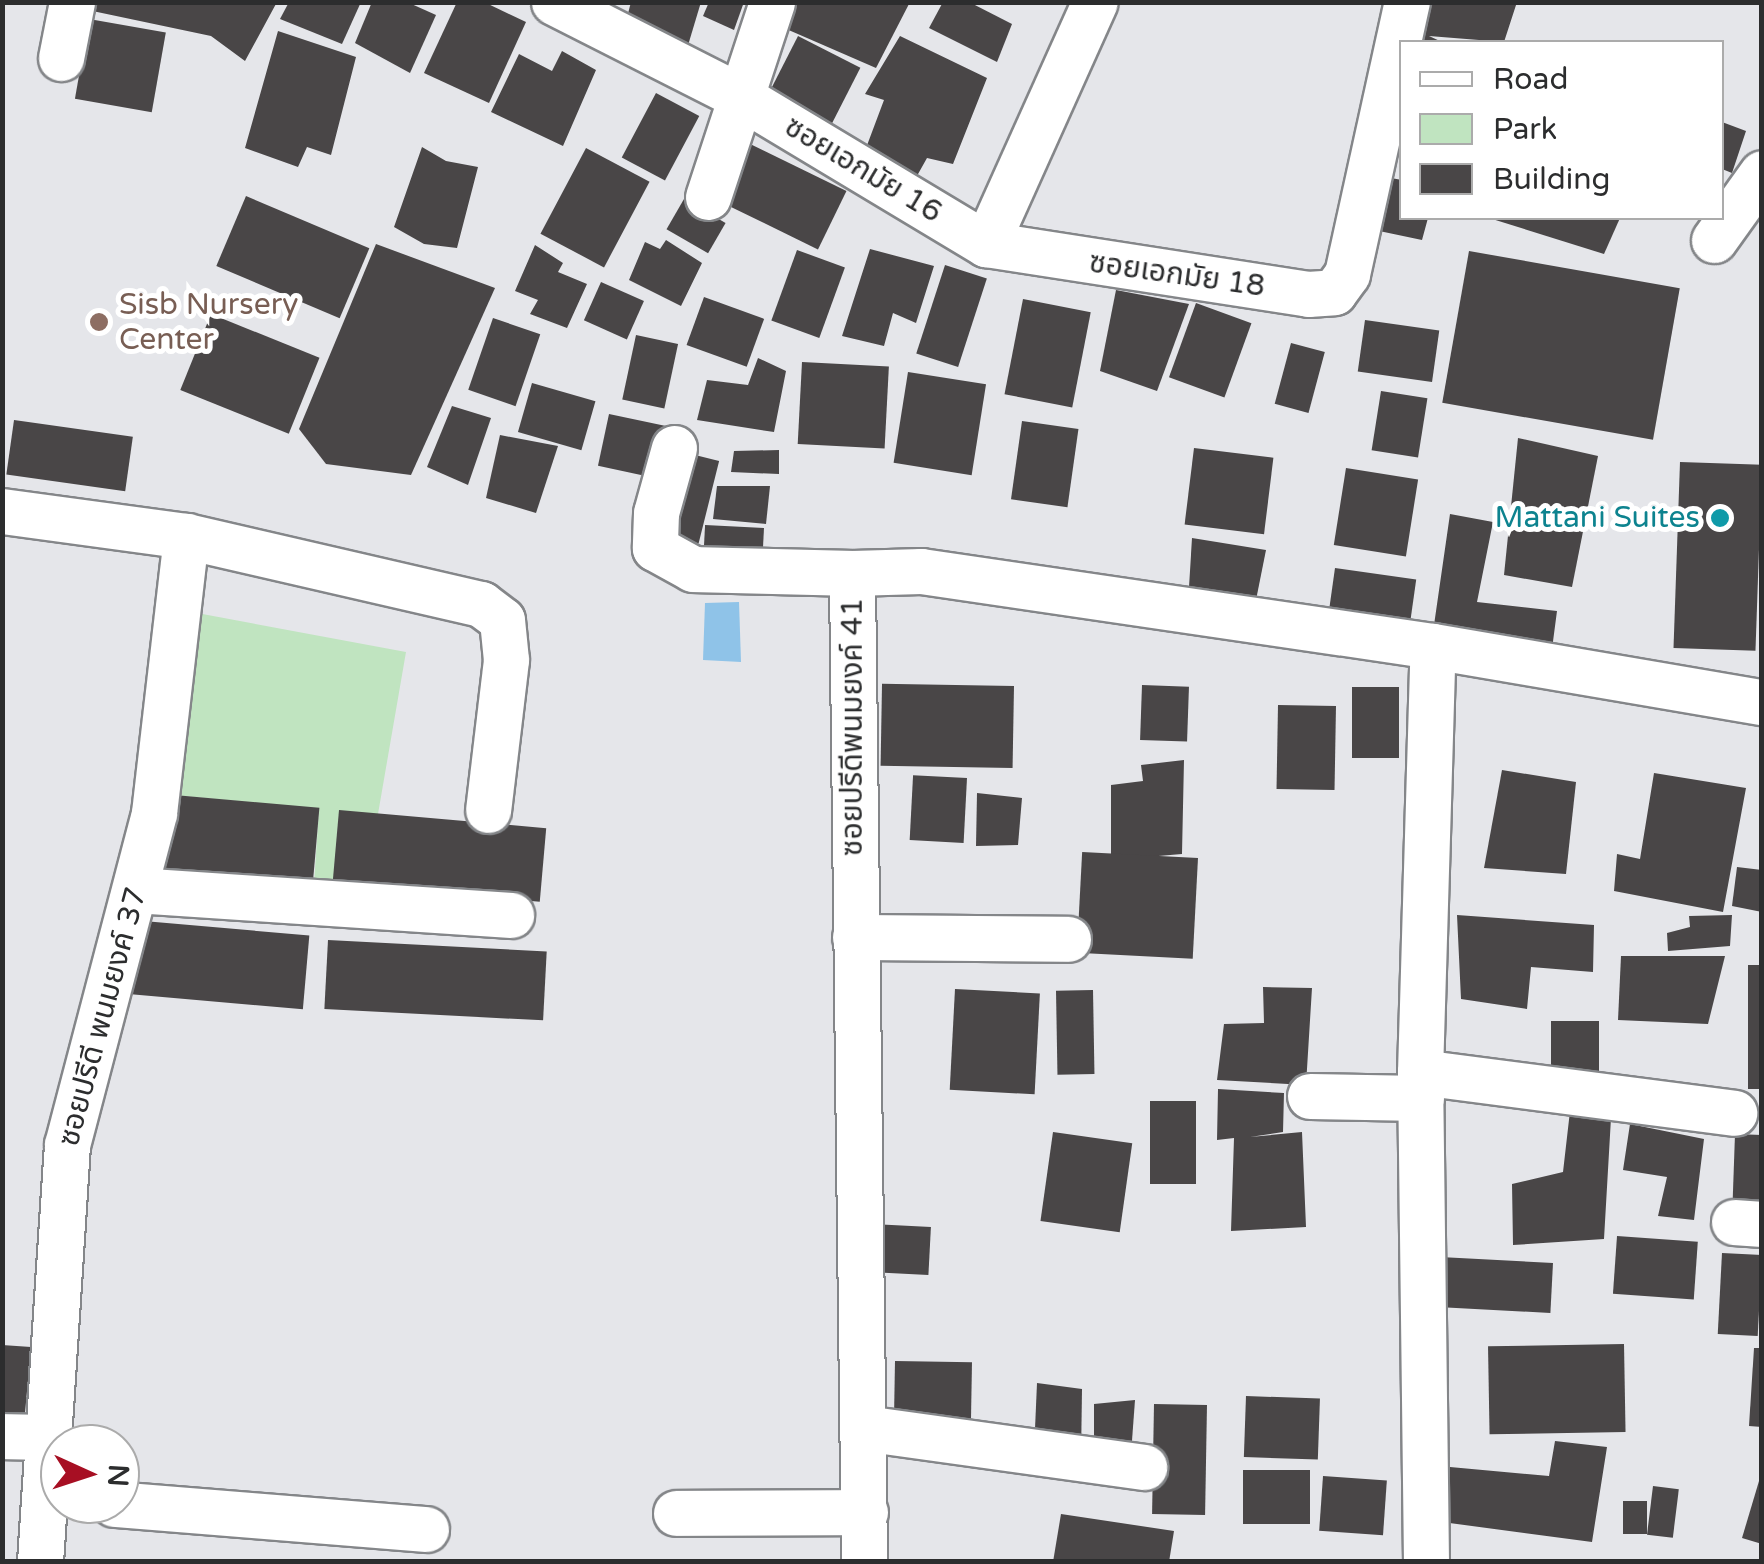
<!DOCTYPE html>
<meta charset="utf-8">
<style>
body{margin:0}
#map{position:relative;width:1764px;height:1564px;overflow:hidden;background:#e5e6ea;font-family:"Varela Round","Noto Sans Thai",sans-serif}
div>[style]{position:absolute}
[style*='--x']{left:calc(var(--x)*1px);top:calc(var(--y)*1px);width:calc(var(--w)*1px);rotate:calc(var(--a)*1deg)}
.green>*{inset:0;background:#c0e4c0}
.water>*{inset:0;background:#8fc3e8}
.building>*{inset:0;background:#494647;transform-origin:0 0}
.roads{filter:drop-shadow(2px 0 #848689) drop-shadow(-2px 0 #848689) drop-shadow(0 2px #848689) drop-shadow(0 -2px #848689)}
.minor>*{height:45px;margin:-22.5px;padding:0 22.5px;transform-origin:22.5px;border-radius:22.5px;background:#fff}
.dots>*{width:28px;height:28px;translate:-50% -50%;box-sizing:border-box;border:5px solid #fff;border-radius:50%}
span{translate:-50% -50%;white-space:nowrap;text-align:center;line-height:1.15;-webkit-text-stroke:10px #fff;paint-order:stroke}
.street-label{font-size:30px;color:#2c2d2e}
.education-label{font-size:30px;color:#785e54}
.left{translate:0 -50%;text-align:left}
.culture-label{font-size:30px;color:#0d838f}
.right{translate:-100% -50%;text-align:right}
.frame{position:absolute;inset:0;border:5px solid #2c2d2e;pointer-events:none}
.legend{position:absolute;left:1399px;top:40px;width:325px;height:180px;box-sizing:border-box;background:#fff;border:2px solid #ababab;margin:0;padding:12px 18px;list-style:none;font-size:30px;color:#2c2d2e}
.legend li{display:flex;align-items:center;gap:20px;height:50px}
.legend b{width:50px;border:2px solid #ababab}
.north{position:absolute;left:40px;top:1424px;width:100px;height:100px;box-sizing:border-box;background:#fff;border:2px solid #ababab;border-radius:50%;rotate:93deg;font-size:28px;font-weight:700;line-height:40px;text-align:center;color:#2c2d2e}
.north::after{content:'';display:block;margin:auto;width:35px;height:45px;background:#a70f23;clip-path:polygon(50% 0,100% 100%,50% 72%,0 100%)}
</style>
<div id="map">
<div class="green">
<div style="clip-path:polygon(181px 610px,406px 652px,378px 814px,333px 884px,314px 884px,319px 809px,163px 794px)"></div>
</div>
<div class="water">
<div style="clip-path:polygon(739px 602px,741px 662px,703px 660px,705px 603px)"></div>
</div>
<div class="building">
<div style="clip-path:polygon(84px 2px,277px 2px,245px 61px,211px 36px,83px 9px)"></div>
<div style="clip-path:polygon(289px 2px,361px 2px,342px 44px,280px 19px)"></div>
<div style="clip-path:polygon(372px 2px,407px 2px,436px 15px,410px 73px,355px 43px)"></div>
<div style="clip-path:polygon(457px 2px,484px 2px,526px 22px,489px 103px,424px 73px)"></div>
<div style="clip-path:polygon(631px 2px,701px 2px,686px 52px,623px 33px)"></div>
<div style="clip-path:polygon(709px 2px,744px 2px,734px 30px,703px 16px)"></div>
<div style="clip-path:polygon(795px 2px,910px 2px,876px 68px,784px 28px)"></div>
<div style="clip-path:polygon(943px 2px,969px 2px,1012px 24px,997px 62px,929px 28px)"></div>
<div style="clip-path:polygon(1418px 2px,1517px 2px,1504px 42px,1429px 36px,1442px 42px,1411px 42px)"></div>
<div style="left:89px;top:19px;width:78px;height:81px;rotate:10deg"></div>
<div style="clip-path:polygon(278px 31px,356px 57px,331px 155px,307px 147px,298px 167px,245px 148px)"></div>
<div style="left:798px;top:36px;width:70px;height:68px;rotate:27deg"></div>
<div style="clip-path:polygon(900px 36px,987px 78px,953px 164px,927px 158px,913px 183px,863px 156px,884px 100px,865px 94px)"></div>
<div style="clip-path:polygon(562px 51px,596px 70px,563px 146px,491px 112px,519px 54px,552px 71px)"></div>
<div style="left:656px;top:93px;width:49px;height:73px;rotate:28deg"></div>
<div style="clip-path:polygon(1722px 122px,1746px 131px,1732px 173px,1722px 169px)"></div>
<div style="left:744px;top:141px;width:114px;height:65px;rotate:26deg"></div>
<div style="clip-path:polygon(422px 147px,446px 161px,478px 167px,457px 248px,424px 244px,394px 227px)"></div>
<div style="left:586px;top:148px;width:72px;height:97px;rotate:28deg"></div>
<div style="clip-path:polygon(1380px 176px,1402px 180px,1402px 218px,1428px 218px,1422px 240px,1365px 228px)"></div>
<div style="left:246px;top:196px;width:134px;height:76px;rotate:23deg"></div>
<div style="left:684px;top:199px;width:48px;height:35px;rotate:30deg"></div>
<div style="clip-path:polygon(1489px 218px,1620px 218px,1604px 254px)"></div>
<div style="clip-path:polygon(666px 240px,702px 263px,681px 306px,629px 280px,645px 242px,660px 249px)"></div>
<div style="clip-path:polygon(376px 244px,495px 288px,411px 475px,326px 464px,299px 429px)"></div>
<div style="clip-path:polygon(535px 245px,563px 263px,558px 272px,587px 284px,567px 328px,530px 314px,538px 300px,515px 291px)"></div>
<div style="clip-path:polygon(870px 249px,934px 266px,916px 323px,893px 313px,884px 346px,842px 336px)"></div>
<div style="left:797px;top:250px;width:51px;height:75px;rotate:20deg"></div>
<div style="left:1469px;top:251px;width:214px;height:154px;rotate:10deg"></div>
<div style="left:945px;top:265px;width:44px;height:93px;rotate:18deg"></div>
<div style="left:601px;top:282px;width:47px;height:42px;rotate:24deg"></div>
<div style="clip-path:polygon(1116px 290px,1189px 304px,1157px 391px,1100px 371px)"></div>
<div style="left:704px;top:297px;width:64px;height:51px;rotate:20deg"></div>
<div style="left:1023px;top:299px;width:69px;height:97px;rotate:11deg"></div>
<div style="left:1196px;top:303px;width:59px;height:79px;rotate:20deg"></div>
<div style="left:211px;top:314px;width:117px;height:82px;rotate:22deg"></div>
<div style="left:493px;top:318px;width:50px;height:76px;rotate:19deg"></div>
<div style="left:1365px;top:320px;width:75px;height:52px;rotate:8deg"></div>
<div style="left:636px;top:335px;width:43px;height:66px;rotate:12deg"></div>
<div style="left:1291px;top:343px;width:35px;height:63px;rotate:15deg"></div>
<div style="clip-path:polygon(758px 358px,786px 371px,774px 432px,697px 420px,707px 380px,748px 385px)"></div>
<div style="left:802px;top:362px;width:87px;height:82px;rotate:3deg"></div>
<div style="left:908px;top:372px;width:79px;height:92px;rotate:9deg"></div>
<div style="left:532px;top:383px;width:66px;height:51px;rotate:16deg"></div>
<div style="left:1381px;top:391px;width:47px;height:60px;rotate:9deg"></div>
<div style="clip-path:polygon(452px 406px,491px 418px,468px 485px,427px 467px)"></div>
<div style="left:609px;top:414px;width:63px;height:53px;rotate:12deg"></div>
<div style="left:14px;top:420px;width:120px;height:55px;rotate:8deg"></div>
<div style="left:1022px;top:421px;width:57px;height:79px;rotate:8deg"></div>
<div style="clip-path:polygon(500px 435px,558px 446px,536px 513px,486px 498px)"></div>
<div style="clip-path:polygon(1518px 438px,1598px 456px,1572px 587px,1504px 575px)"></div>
<div style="left:1194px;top:448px;width:80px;height:77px;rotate:7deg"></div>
<div style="clip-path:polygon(779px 450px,779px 474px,731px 472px,734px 451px)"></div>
<div style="left:691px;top:454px;width:29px;height:85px;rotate:14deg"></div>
<div style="left:1680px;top:462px;width:82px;height:186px;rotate:2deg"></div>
<div style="left:1346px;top:468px;width:73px;height:78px;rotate:9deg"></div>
<div style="clip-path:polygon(717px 486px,770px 486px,766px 524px,713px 519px)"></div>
<div style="clip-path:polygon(1450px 514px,1493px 522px,1477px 602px,1557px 611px,1552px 649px,1433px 632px)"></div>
<div style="left:764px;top:528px;width:38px;height:59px;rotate:93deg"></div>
<div style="clip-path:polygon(1192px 538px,1266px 550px,1254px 610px,1188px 604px)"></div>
<div style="left:1335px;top:568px;width:82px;height:49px;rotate:8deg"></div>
<div style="left:1142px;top:685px;width:47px;height:55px;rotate:2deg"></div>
<div style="left:1014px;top:686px;width:82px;height:132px;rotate:91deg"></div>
<div style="left:1399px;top:687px;width:71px;height:47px;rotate:90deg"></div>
<div style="left:1278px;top:705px;width:58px;height:84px;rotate:1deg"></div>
<div style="clip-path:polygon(1184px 760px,1182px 854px,1111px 860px,1111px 785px,1143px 781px,1141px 765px)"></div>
<div style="clip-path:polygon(1502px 770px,1576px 782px,1566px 874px,1484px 868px)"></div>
<div style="clip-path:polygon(1654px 773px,1746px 788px,1723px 912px,1614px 891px,1617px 854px,1640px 859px)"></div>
<div style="left:967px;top:778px;width:65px;height:54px;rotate:93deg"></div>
<div style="clip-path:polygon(977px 793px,1022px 798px,1018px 845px,976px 846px)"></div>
<div style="left:163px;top:794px;width:157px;height:81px;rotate:5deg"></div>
<div style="left:339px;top:810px;width:208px;height:74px;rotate:5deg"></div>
<div style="left:1198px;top:858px;width:101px;height:116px;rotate:93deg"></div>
<div style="clip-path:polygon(1737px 867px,1762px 870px,1762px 912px,1732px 906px)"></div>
<div style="clip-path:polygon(1457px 915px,1594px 925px,1593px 972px,1531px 967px,1527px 1009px,1461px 999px)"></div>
<div style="clip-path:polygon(1732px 915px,1730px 946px,1668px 951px,1667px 933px,1690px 927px,1689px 916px)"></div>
<div style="left:132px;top:920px;width:178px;height:74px;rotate:5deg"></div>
<div style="left:328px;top:940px;width:219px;height:69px;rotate:3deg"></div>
<div style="clip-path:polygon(1621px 956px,1725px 956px,1708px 1024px,1618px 1020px)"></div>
<div style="left:1748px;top:965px;width:14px;height:124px"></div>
<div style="clip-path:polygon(1263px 987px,1312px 988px,1306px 1085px,1217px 1080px,1224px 1024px,1264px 1023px)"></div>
<div style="left:955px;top:989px;width:85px;height:101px;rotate:3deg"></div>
<div style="left:1093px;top:990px;width:84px;height:37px;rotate:89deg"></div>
<div style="left:1551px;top:1021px;width:48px;height:58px"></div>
<div style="clip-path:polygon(1218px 1089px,1284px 1093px,1283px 1132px,1250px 1137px,1302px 1132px,1306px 1227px,1231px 1231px,1234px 1138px,1217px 1140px)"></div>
<div style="left:1150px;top:1101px;width:46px;height:83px"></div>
<div style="clip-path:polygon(1570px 1111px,1611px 1118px,1604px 1239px,1513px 1245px,1512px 1184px,1563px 1172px)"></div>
<div style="clip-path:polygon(1630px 1124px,1704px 1139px,1694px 1220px,1658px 1216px,1667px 1177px,1623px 1170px)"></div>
<div style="left:1053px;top:1132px;width:80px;height:90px;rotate:8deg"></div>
<div style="left:1735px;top:1134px;width:27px;height:69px;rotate:2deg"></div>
<div style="left:872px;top:1224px;width:59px;height:48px;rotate:3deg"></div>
<div style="left:1617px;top:1236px;width:81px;height:58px;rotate:4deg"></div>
<div style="left:1722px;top:1253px;width:40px;height:81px;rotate:3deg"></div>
<div style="left:1553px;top:1263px;width:50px;height:113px;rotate:93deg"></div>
<div style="left:1624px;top:1344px;width:88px;height:136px;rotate:89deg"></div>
<div style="clip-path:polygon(2px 1345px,31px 1347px,25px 1413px,2px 1412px)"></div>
<div style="clip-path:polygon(1754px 1348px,1762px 1348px,1762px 1427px,1749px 1426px)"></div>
<div style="left:895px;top:1361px;width:77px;height:71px;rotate:1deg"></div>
<div style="clip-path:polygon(1037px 1383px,1082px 1389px,1081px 1458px,1034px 1452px)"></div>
<div style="left:1246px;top:1396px;width:74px;height:61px;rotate:2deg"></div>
<div style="clip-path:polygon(1135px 1400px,1131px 1454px,1094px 1453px,1094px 1404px)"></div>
<div style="left:1154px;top:1404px;width:53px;height:110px;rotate:1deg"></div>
<div style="clip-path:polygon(1555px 1441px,1607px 1447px,1592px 1542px,1442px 1522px,1450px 1467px,1549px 1476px)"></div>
<div style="left:1243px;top:1470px;width:67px;height:54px"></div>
<div style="clip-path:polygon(1762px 1471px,1762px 1544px,1742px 1538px)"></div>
<div style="left:1323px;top:1476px;width:64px;height:55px;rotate:4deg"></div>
<div style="left:1653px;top:1486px;width:26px;height:49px;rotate:7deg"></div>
<div style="left:1623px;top:1501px;width:24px;height:33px"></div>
<div style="clip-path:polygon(1061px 1514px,1174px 1531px,1169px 1562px,1053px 1562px)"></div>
</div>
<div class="roads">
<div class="minor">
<div style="--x:554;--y:2;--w:210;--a:26.9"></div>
<div style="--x:741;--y:97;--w:286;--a:31"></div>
<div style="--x:986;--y:244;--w:326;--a:8.8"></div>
<div style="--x:1308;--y:294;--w:26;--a:-4"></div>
<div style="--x:1334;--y:292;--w:22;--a:-54"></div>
<div style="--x:1347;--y:274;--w:279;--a:-77.6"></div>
<div style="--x:61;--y:58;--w:57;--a:-78.9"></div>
<div style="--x:708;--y:197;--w:205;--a:-71.8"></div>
<div style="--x:1714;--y:240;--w:82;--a:-54.4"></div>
<div style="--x:986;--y:244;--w:265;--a:-65.8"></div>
<div style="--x:674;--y:448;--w:67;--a:105.5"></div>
<div style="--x:656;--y:513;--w:35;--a:92"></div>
<div style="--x:655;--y:548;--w:43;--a:28.9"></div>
<div style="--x:693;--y:569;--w:159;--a:1.4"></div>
<div style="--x:2;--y:511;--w:186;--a:7.7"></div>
<div style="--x:186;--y:536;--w:303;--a:13"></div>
<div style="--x:481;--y:604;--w:26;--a:37"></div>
<div style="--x:502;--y:620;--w:40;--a:84.3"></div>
<div style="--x:506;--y:660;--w:151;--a:96.8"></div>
<div style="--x:135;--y:890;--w:377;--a:3.8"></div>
<div style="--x:855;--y:937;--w:213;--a:0.5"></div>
<div style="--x:1420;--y:1072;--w:317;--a:7.4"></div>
<div style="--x:1310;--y:1096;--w:111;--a:1"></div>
<div style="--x:1734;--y:1222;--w:28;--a:4"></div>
<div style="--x:863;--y:1428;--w:284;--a:7.9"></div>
<div style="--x:2;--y:1436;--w:46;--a:1.2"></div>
<div style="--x:114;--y:1504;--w:313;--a:4.6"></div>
<div style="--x:676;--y:1513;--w:189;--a:-0.3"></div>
<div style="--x:40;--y:1562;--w:418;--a:-86.3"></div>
<div style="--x:67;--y:1145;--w:343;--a:-75.3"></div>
<div style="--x:154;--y:813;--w:279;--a:-83.4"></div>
<div style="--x:864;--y:1562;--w:989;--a:-90.7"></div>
<div style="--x:852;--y:573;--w:69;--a:-1.7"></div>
<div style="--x:921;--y:571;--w:517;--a:8.33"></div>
<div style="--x:1433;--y:646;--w:334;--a:9.7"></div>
<div style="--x:1426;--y:1562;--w:490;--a:-90.7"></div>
<div style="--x:1420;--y:1072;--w:426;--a:-88.3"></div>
</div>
</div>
<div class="dots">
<div style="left:99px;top:322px;background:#8d6e63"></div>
<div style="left:1720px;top:518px;background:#0f9aa8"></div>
</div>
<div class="street-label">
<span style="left:863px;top:170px;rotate:31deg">ซอยเอกมัย 16</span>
<span style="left:1177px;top:275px;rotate:8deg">ซอยเอกมัย 18</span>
<span style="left:853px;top:727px;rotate:-90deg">ซอยปรีดีพนมยงค์ 41</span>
<span style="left:103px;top:1017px;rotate:-75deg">ซอยปรีดี พนมยงค์ 37</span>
</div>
<div class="education-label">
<span class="left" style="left:119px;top:322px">Sisb Nursery<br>Center</span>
</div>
<div class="culture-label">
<span class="right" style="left:1700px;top:518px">Mattani Suites</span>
</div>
<div class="frame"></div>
<ul class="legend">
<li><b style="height:12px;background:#fff"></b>Road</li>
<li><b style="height:28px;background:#c0e4c0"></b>Park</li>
<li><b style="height:28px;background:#494647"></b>Building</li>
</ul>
<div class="north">N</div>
</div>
